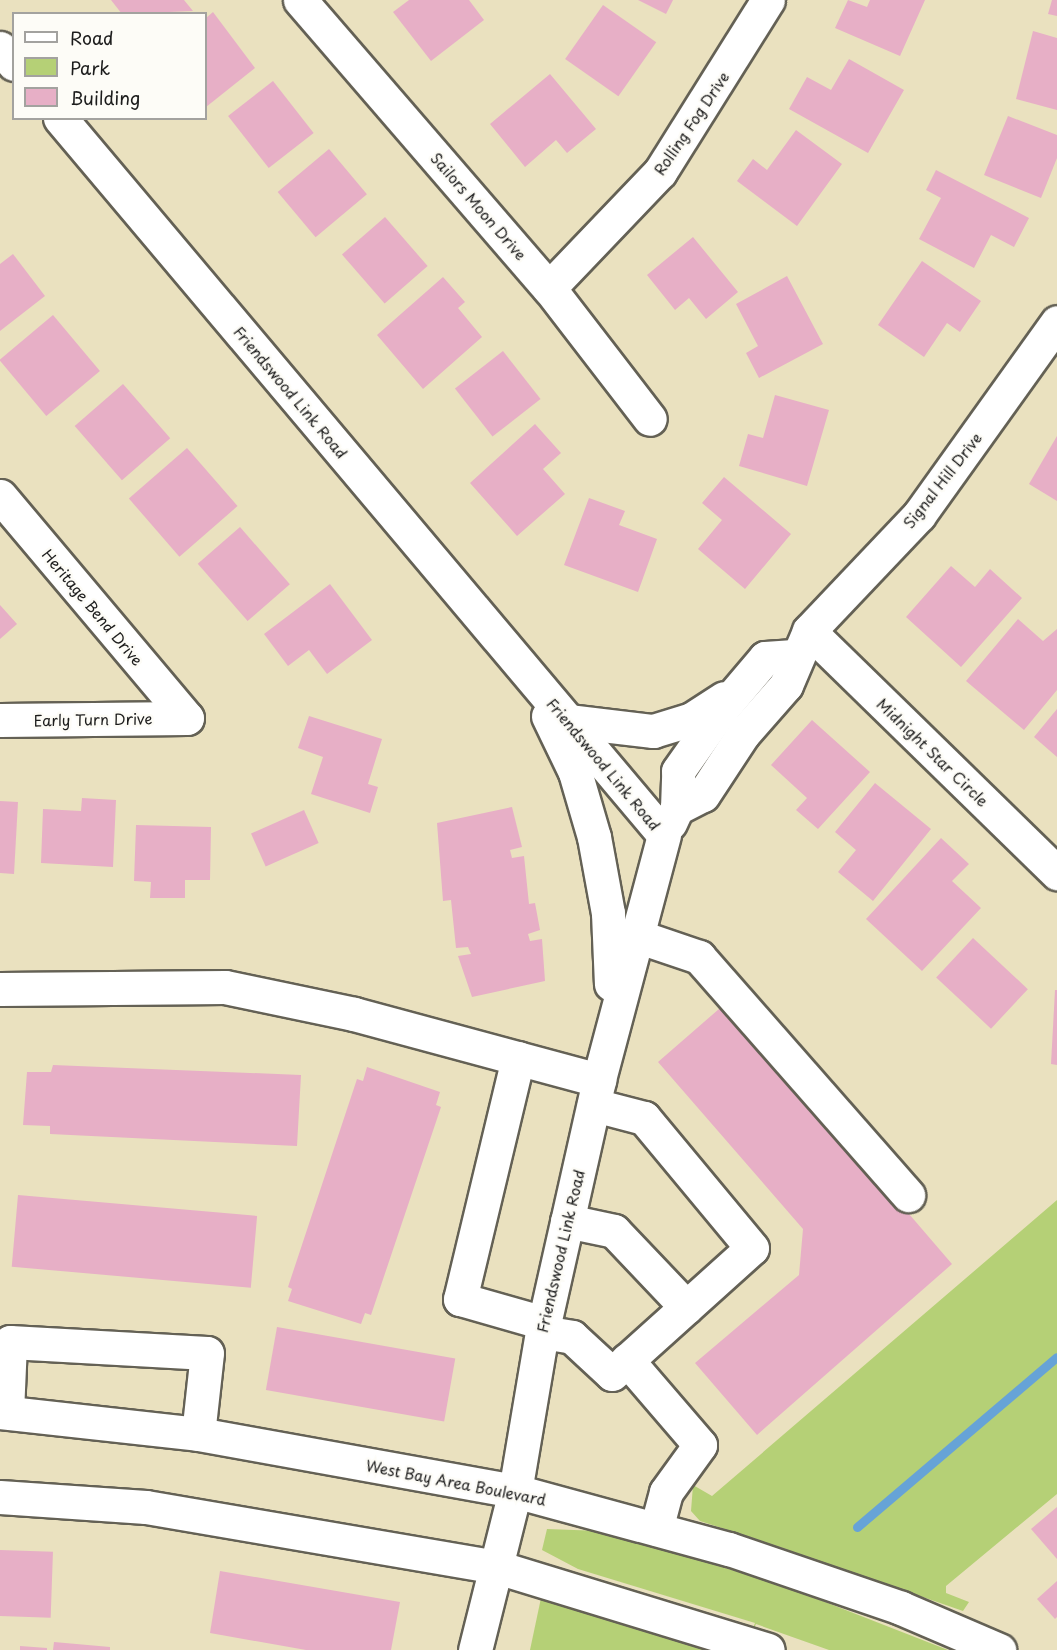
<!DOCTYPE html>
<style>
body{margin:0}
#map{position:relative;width:1057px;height:1650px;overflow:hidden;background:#eae1bf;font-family:"Playpen Sans",sans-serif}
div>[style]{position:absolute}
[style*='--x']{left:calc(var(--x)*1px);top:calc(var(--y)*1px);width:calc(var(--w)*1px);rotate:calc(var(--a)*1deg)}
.green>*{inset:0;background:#b5d076}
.stream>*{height:9px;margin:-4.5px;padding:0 4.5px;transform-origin:4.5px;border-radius:4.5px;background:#66a3d7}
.building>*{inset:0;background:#e7afc6;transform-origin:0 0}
.roads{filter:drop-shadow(2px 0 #646155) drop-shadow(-2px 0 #646155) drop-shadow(0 2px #646155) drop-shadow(0 -2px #646155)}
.minor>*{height:33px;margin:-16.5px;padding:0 16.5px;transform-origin:16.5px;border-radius:16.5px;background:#fff}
.major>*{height:33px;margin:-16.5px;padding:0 16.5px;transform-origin:16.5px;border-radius:16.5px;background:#fff}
span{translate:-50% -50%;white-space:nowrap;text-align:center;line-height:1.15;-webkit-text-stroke:5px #fdfcf7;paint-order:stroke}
.street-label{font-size:15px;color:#1c1c1c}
.legend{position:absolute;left:12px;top:12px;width:195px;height:108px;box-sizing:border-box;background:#fdfcf7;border:2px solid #a3a29f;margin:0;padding:8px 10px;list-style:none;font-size:18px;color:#1c1c1c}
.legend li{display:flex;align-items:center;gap:12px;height:30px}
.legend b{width:30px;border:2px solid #a3a29f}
</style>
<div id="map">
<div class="green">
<div style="clip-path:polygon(1057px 1200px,1057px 1494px,946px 1586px,946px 1593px,969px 1602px,963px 1611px,788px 1550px,774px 1582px,948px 1650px,829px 1650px,756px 1624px,744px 1650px,755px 1623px,578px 1569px,542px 1550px,547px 1529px,601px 1531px,772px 1582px,786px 1549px,700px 1521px,691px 1511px,693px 1485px,712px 1496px)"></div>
<div style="clip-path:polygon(541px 1598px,641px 1625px,720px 1650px,530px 1650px)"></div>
</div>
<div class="stream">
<div style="--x:857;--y:1527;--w:262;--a:-40.4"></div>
</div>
<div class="building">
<div style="clip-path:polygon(111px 0,184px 0,193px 11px,122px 14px)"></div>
<div style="clip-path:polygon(409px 0,469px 0,484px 20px,431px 61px,393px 12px)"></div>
<div style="clip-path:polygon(638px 0,673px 0,666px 14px)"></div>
<div style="clip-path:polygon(848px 0,867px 7px,870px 0,925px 0,900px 56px,835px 28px)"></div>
<div style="clip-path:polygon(1052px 0,1057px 0,1057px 16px,1048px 14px)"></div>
<div style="left:603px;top:5px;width:65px;height:66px;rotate:35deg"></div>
<div style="clip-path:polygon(213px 12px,255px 68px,206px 107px,206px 18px)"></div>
<div style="clip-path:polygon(1033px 31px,1057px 38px,1057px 110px,1016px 99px)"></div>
<div style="clip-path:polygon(849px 59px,904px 90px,868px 153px,789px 109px,807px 77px,831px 90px)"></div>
<div style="clip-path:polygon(550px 74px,596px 129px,567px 153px,556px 140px,525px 167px,490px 124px)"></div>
<div style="left:273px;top:81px;width:66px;height:57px;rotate:52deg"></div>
<div style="clip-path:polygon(1008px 116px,1057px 135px,1057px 158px,1041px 198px,984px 175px)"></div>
<div style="clip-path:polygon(796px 130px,842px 164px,797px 226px,737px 181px,753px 159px,767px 170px)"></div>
<div style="left:329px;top:149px;width:59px;height:67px;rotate:50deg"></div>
<div style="clip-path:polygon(936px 170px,1029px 218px,1014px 247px,991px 235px,974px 268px,919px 239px,941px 198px,926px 190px)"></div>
<div style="left:385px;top:217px;width:65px;height:57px;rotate:49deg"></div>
<div style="clip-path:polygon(693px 237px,738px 292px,706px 319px,689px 298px,675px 310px,647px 275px)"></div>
<div style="clip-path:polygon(13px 254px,45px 296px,0 331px,0 264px)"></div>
<div style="clip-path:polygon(922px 261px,981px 301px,960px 332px,947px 323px,924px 357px,878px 325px)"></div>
<div style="clip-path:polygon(787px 276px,823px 344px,759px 378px,746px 353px,758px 346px,736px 304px)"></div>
<div style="clip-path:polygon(443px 277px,465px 302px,458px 308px,482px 337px,423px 389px,377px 335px)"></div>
<div style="left:53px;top:315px;width:73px;height:70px;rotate:50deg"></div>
<div style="left:503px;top:351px;width:61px;height:61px;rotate:52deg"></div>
<div style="left:123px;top:384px;width:72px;height:64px;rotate:49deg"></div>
<div style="clip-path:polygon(775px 395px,829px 410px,807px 486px,739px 466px,748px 434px,763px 438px)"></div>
<div style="clip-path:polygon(535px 424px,561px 453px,543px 469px,565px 494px,517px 536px,470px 483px)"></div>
<div style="clip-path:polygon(1057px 436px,1057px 501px,1029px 484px)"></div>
<div style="left:187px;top:448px;width:77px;height:77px;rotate:49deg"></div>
<div style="clip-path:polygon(724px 477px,791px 534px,745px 589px,698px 549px,722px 520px,702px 503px)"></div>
<div style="clip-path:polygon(589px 498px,625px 511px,619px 525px,657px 539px,638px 592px,564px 565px)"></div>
<div style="left:240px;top:527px;width:76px;height:56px;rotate:49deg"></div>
<div style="clip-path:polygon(951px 566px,975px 587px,990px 569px,1022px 598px,961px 667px,906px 617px)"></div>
<div style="clip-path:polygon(330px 584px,372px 640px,327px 674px,309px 650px,288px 666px,264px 634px)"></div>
<div style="clip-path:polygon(0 605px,17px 624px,0 639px)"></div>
<div style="clip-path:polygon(1018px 619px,1043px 641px,1057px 629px,1057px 690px,1024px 730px,966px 681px)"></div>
<div style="clip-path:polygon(1057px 709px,1057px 757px,1034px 737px)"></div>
<div style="clip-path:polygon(309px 716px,382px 739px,368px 784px,378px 787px,370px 813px,311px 794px,323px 757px,298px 748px)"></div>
<div style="clip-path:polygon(812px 720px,870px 772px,818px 829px,796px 810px,807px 798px,771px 765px)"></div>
<div style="clip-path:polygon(875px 783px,931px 829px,873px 901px,838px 872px,856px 850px,835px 832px)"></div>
<div style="clip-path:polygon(82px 798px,116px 800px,113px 867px,41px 863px,43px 809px,81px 811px)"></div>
<div style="clip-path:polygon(0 801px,18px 802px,14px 874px,0 873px)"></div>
<div style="clip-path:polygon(512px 807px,522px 847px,510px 850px,512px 858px,524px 856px,529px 904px,535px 903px,540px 930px,528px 934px,530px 941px,542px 939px,545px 981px,472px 997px,458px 956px,471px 954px,468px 947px,456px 948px,451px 900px,443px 901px,437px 823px)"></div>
<div style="left:304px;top:810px;width:36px;height:58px;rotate:66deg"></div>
<div style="clip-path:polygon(136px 825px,211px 827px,210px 880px,185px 880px,185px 898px,150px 898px,151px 882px,134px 881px)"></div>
<div style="clip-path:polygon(941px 838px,969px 864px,952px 881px,981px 908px,922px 971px,866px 919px)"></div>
<div style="left:973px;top:938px;width:75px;height:54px;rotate:43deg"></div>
<div style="clip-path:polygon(1055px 990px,1057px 990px,1057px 1065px,1051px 1064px)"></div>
<div style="clip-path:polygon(727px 1002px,952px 1264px,757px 1435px,695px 1363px,799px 1275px,803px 1229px,658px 1062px)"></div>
<div style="clip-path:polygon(53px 1065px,301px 1075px,297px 1146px,50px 1134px,50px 1126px,23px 1125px,27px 1072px,51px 1072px)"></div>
<div style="clip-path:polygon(367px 1067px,440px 1092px,436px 1105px,441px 1107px,371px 1315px,365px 1313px,361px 1324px,288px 1301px,292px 1289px,288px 1287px,357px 1079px,363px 1081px)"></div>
<div style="left:18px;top:1195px;width:240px;height:72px;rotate:5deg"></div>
<div style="left:277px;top:1327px;width:181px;height:64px;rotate:10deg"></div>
<div style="clip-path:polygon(1057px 1507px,1057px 1559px,1031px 1529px)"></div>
<div style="left:0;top:1550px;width:53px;height:66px;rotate:2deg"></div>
<div style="clip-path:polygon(220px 1571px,400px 1602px,391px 1650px,306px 1650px,210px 1633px)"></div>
<div style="clip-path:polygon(1057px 1581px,1057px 1617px,1055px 1619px,1037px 1599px)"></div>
<div style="clip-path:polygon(54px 1642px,110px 1647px,110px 1650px,53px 1650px)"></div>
<div style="clip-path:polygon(20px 1646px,47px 1648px,47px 1650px,20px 1650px)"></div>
</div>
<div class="roads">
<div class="minor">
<div style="--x:300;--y:0;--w:381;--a:49.2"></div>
<div style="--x:549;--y:288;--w:165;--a:52.4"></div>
<div style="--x:0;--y:48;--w:21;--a:49"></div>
<div style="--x:60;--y:118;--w:937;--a:49.89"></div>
<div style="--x:664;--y:835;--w:253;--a:104.9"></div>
<div style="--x:599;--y:1080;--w:258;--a:102.7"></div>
<div style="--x:542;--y:1332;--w:161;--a:99.6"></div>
<div style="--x:515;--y:1491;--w:164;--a:104.1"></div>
<div style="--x:549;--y:288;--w:161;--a:-46.3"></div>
<div style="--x:660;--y:172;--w:203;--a:-57.9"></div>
<div style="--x:0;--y:496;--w:290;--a:49.9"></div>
<div style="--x:809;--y:631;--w:347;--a:44.3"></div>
<div style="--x:548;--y:716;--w:62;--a:64.3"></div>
<div style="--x:575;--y:772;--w:68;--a:73.7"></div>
<div style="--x:594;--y:837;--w:77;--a:79.6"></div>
<div style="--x:608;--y:913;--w:71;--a:87.6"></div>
<div style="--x:0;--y:720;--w:187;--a:-0.6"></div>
<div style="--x:568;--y:721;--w:86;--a:6.7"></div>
<div style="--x:653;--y:731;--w:39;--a:-17"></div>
<div style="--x:690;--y:720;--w:40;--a:-32.9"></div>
<div style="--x:677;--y:808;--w:29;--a:-27"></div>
<div style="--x:703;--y:795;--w:73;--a:-56.7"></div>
<div style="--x:743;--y:734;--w:65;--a:-48.7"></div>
<div style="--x:786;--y:685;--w:59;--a:-66.9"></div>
<div style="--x:809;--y:631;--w:160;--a:-46.5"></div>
<div style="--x:919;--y:515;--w:237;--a:-54.4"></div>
<div style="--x:670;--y:823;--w:17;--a:-65"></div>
<div style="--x:677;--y:808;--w:37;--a:-88"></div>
<div style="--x:678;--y:771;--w:75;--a:-54.8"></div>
<div style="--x:721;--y:710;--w:68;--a:-49.8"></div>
<div style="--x:765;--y:658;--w:29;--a:-4"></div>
<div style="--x:634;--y:935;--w:69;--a:18.7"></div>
<div style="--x:699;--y:957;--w:317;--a:48.7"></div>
<div style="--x:0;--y:989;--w:225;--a:-0.5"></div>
<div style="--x:225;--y:987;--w:132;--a:11.8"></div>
<div style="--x:354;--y:1014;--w:254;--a:15.1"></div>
<div style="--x:518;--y:1058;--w:248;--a:103.5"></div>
<div style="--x:460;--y:1299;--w:87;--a:15.9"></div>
<div style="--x:567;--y:1221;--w:48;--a:12"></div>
<div style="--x:614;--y:1231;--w:105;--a:46.5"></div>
<div style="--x:542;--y:1332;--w:30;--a:9"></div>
<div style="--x:572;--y:1337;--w:54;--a:42.8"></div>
<div style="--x:612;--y:1374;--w:188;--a:-42"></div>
<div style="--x:752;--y:1248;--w:169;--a:-129.7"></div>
<div style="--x:644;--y:1118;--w:52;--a:-165.4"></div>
<div style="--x:627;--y:1360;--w:112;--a:49.3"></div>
<div style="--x:700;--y:1445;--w:58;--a:125.9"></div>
<div style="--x:666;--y:1492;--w:38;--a:105"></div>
<div style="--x:7;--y:1412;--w:70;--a:-87.5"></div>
<div style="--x:10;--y:1342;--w:197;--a:3.2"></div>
<div style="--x:207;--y:1353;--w:81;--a:96.3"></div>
</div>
<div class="major">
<div style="--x:0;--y:1412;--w:199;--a:6.3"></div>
<div style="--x:198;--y:1434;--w:322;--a:10.2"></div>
<div style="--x:515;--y:1491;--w:222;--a:15.2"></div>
<div style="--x:729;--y:1549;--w:182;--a:18.9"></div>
<div style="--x:901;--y:1608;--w:107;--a:23.2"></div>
<div style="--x:0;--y:1497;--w:146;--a:3.9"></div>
<div style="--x:146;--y:1507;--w:356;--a:9.7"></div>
<div style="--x:497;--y:1567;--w:283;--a:17"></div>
</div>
</div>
<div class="street-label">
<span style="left:691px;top:123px;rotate:-56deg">Rolling Fog Drive</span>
<span style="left:479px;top:206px;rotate:49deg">Sailors Moon Drive</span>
<span style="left:291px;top:392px;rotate:50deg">Friendswood Link Road</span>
<span style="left:942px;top:480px;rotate:-52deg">Signal Hill Drive</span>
<span style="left:93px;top:607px;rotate:50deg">Heritage Bend Drive</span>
<span style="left:93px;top:719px;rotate:-1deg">Early Turn Drive</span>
<span style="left:933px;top:752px;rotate:44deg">Midnight Star Circle</span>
<span style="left:604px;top:764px;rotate:50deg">Friendswood Link Road</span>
<span style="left:560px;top:1251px;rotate:-77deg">Friendswood Link Road</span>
<span style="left:456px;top:1482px;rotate:11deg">West Bay Area Boulevard</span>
</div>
<ul class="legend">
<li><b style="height:8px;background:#fff"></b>Road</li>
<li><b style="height:16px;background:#b5d076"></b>Park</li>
<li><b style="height:16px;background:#e7afc6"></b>Building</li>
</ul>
</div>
